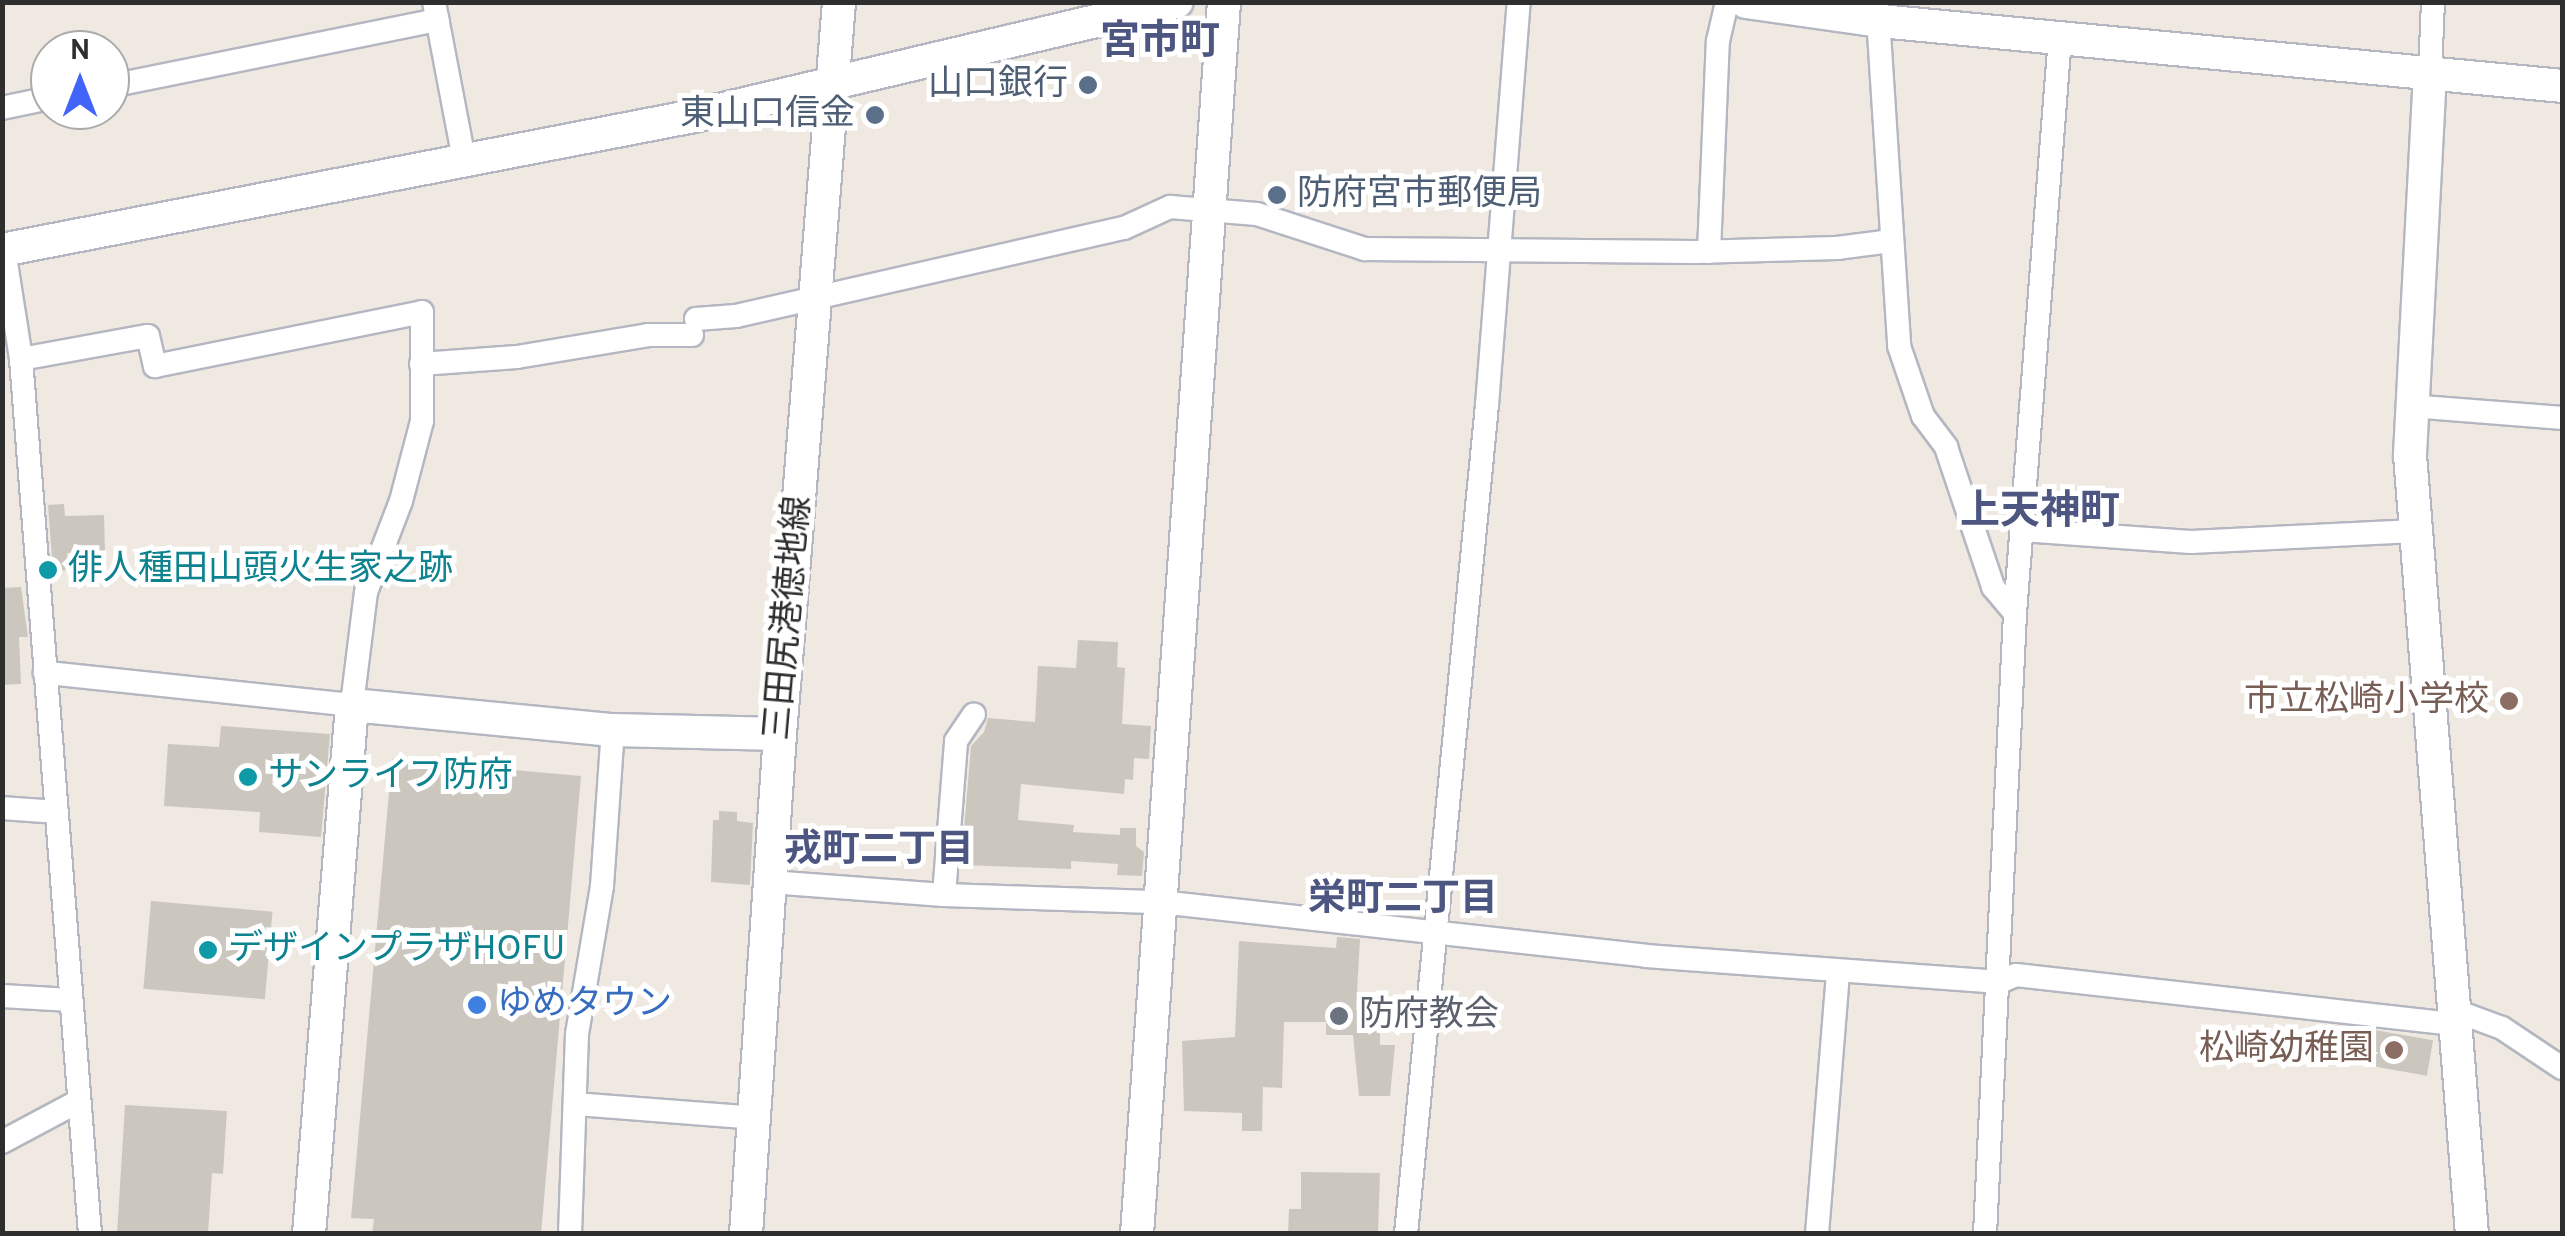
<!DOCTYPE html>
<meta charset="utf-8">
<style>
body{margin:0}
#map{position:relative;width:2565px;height:1236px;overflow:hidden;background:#efe9e1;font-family:Overpass,"Noto Sans JP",sans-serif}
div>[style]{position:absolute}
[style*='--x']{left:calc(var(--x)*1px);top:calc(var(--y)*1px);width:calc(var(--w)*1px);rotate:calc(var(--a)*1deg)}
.building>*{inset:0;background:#cbc7bf;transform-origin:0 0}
.roads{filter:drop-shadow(2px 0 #b4b7c1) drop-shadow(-2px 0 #b4b7c1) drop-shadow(0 2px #b4b7c1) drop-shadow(0 -2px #b4b7c1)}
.street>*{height:22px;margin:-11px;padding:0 11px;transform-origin:11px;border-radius:11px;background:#fff}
.secondary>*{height:32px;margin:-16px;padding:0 16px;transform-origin:16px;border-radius:16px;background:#fff}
.dots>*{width:28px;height:28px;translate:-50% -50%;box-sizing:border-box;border:5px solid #fff;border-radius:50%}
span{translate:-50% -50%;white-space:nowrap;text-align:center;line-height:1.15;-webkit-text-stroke:10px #fff;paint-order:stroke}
.service-label{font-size:35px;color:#4e5e75}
.right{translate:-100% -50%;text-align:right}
.left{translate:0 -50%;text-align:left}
.culture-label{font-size:35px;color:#0d838f}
.street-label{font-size:35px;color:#2e2e2e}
.education-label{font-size:35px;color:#785e54}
.shop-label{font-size:35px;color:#366cbe}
.worship-label{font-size:35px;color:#5b616d}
.neighbourhood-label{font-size:38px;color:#4d5680;font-weight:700}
.quarter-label{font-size:40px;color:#4d5680;font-weight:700}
.frame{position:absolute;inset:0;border:5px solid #2e2e2e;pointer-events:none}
.north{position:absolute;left:30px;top:30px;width:100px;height:100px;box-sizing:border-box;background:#fff;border:2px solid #ababab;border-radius:50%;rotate:0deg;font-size:28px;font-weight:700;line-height:40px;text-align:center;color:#2e2e2e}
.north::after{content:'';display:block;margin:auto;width:35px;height:45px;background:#4264fb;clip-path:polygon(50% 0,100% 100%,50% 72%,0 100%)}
</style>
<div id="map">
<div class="building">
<div style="clip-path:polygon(64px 504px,65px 516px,104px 515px,105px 552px,67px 553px,68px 570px,53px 571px,48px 505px)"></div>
<div style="clip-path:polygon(21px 587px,28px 637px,19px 637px,21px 684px,2px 685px,2px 588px)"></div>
<div style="clip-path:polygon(1078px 640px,1118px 642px,1117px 667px,1125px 668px,1122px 724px,1151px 726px,1149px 759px,1134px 758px,1133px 780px,1125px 779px,1124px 794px,1021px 784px,1018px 820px,1074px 825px,1073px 832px,1120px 835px,1120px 828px,1136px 828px,1136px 846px,1144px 852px,1142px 876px,1117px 875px,1118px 864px,1071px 861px,1071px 869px,961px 865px,971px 746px,984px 732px,988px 718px,1035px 722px,1038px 666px,1076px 668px)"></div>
<div style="clip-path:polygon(221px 726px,330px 734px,321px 837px,259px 832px,260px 812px,164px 806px,168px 744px,219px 747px)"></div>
<div style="clip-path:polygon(392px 759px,581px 776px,541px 1234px,372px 1234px,374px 1219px,351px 1218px)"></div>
<div style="clip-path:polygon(719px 811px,737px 812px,737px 821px,753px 823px,750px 885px,711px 882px,713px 820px,719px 820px)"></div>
<div style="left:151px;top:901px;width:122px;height:88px;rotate:5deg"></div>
<div style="clip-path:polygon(1337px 937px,1360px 939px,1356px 1010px,1380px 1010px,1380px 1045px,1395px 1045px,1390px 1096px,1359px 1096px,1353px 1035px,1326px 1035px,1326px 1022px,1284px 1022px,1282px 1088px,1263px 1087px,1262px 1131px,1242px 1131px,1242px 1113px,1184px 1111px,1182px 1041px,1235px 1037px,1239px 941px,1336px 948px)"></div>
<div style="left:2375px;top:1030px;width:59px;height:36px;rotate:10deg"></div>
<div style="clip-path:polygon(125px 1105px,227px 1111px,223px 1174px,212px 1173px,208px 1234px,117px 1234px)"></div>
<div style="clip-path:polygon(1301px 1172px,1380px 1173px,1378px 1234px,1288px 1234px,1289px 1209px,1301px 1209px)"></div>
</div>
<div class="roads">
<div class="street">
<div style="--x:434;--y:2;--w:160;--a:79.2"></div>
<div style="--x:1877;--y:2;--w:345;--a:86.3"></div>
<div style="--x:1899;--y:346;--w:74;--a:71.1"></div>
<div style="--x:1923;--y:416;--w:39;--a:53"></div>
<div style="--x:1946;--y:447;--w:148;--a:71.4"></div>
<div style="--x:1993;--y:587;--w:34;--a:50"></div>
<div style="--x:2430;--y:73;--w:71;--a:-87.6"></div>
<div style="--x:110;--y:86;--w:334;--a:-11.4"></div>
<div style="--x:2;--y:108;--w:49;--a:-11.8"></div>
<div style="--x:4;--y:250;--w:110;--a:81.1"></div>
<div style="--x:21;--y:359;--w:878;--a:85.49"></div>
<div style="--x:1709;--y:252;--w:211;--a:-87.6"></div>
<div style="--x:1718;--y:41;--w:40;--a:-77"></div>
<div style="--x:696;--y:319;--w:40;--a:-4.3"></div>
<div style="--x:736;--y:316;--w:398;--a:-12.8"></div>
<div style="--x:1124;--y:228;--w:51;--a:-24.5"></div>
<div style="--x:1170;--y:207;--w:87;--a:4.6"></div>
<div style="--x:1257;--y:214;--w:114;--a:18"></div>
<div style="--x:1365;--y:249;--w:330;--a:0.5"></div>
<div style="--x:1695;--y:252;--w:142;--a:-1.6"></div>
<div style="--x:1837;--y:248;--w:55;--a:-7.3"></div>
<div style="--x:21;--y:359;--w:129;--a:-10.3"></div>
<div style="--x:148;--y:336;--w:31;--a:77"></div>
<div style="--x:155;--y:366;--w:272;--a:-11.4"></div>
<div style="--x:422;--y:312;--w:109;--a:90"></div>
<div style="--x:422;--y:421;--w:83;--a:104.7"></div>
<div style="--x:401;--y:501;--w:97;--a:111"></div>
<div style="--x:366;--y:592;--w:114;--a:97.1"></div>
<div style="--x:352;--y:705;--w:309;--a:-174"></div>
<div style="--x:421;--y:364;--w:96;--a:-4.2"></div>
<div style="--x:517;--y:357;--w:133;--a:-9.5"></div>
<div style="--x:648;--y:335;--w:44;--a:0"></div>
<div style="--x:2410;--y:406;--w:152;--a:4.5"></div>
<div style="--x:2022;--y:530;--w:169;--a:4.1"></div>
<div style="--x:2191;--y:542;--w:224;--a:-2.8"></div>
<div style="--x:2;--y:808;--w:55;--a:4.2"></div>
<div style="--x:770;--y:882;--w:174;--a:4.3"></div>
<div style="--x:944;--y:895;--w:216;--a:1.9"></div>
<div style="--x:1160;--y:902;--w:489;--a:6.3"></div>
<div style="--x:1646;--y:956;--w:355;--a:4.2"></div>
<div style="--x:2000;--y:982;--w:17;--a:-24"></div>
<div style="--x:2016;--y:975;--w:443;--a:6.4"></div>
<div style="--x:944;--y:895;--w:154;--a:-85.5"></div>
<div style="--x:956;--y:741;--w:32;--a:-56"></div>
<div style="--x:2;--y:996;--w:69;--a:3.3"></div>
<div style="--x:2456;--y:1011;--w:49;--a:20.3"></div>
<div style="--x:2502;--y:1028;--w:72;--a:33.7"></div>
<div style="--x:575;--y:1104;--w:181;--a:4.4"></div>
<div style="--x:2;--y:1142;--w:85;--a:-28.1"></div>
<div style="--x:570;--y:1234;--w:200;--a:-88"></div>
<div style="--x:577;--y:1034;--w:150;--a:-80.4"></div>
<div style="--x:602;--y:886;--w:156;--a:-86"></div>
<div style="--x:1406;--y:1234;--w:833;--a:-84.42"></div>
<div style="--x:1487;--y:405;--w:404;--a:-85.5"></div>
<div style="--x:1817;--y:1234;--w:262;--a:-85.4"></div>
<div style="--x:1985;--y:1234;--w:622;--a:-87.23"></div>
<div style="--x:2015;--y:613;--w:578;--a:-85.53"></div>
</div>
<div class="secondary">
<div style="--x:1746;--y:2;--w:135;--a:8.1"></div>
<div style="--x:1880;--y:21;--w:685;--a:5.44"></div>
<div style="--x:2430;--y:73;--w:383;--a:93"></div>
<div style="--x:2410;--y:455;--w:781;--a:85.45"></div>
<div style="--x:2;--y:250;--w:705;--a:-10.96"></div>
<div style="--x:694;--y:116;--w:496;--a:-13.3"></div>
<div style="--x:309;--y:1234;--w:531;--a:-85.35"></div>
<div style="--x:352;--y:705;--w:262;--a:5.5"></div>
<div style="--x:613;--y:730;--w:167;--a:1.4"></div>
<div style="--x:746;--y:1234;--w:501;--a:-86.11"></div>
<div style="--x:780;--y:734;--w:734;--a:-85.39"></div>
<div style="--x:1137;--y:1234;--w:1235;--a:-85.96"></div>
</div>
</div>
<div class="dots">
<div style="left:1088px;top:85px;background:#5c6f8a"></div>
<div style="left:875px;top:115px;background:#5c6f8a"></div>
<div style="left:1277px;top:195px;background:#5c6f8a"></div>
<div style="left:48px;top:570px;background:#0f9aa8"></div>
<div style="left:2509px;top:701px;background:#8d6e63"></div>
<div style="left:248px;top:777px;background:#0f9aa8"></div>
<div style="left:208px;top:950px;background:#0f9aa8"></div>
<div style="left:477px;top:1005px;background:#3f7fe0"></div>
<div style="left:1339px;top:1016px;background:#6b7280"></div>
<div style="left:2394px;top:1050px;background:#8d6e63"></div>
</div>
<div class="service-label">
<span class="right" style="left:1068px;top:85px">山口銀行</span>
<span class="right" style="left:855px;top:115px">東山口信金</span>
<span class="left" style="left:1297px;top:195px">防府宮市郵便局</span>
</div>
<div class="culture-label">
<span class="left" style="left:68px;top:570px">俳人種田山頭火生家之跡</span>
<span class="left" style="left:268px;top:777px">サンライフ防府</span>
<span class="left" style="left:228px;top:950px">デザインプラザHOFU</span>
</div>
<div class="street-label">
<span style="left:789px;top:618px;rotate:-85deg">三田尻港徳地線</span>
</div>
<div class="education-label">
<span class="right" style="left:2489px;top:701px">市立松崎小学校</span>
<span class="right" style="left:2374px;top:1050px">松崎幼稚園</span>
</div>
<div class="shop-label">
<span class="left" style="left:497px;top:1005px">ゆめタウン</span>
</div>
<div class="worship-label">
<span class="left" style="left:1359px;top:1016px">防府教会</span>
</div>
<div class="neighbourhood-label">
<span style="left:879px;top:852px">戎町二丁目</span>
<span style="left:1403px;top:901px">栄町二丁目</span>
</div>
<div class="quarter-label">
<span style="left:1160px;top:43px">宮市町</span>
<span style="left:2040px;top:513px">上天神町</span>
</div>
<div class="frame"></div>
<div class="north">N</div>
</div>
